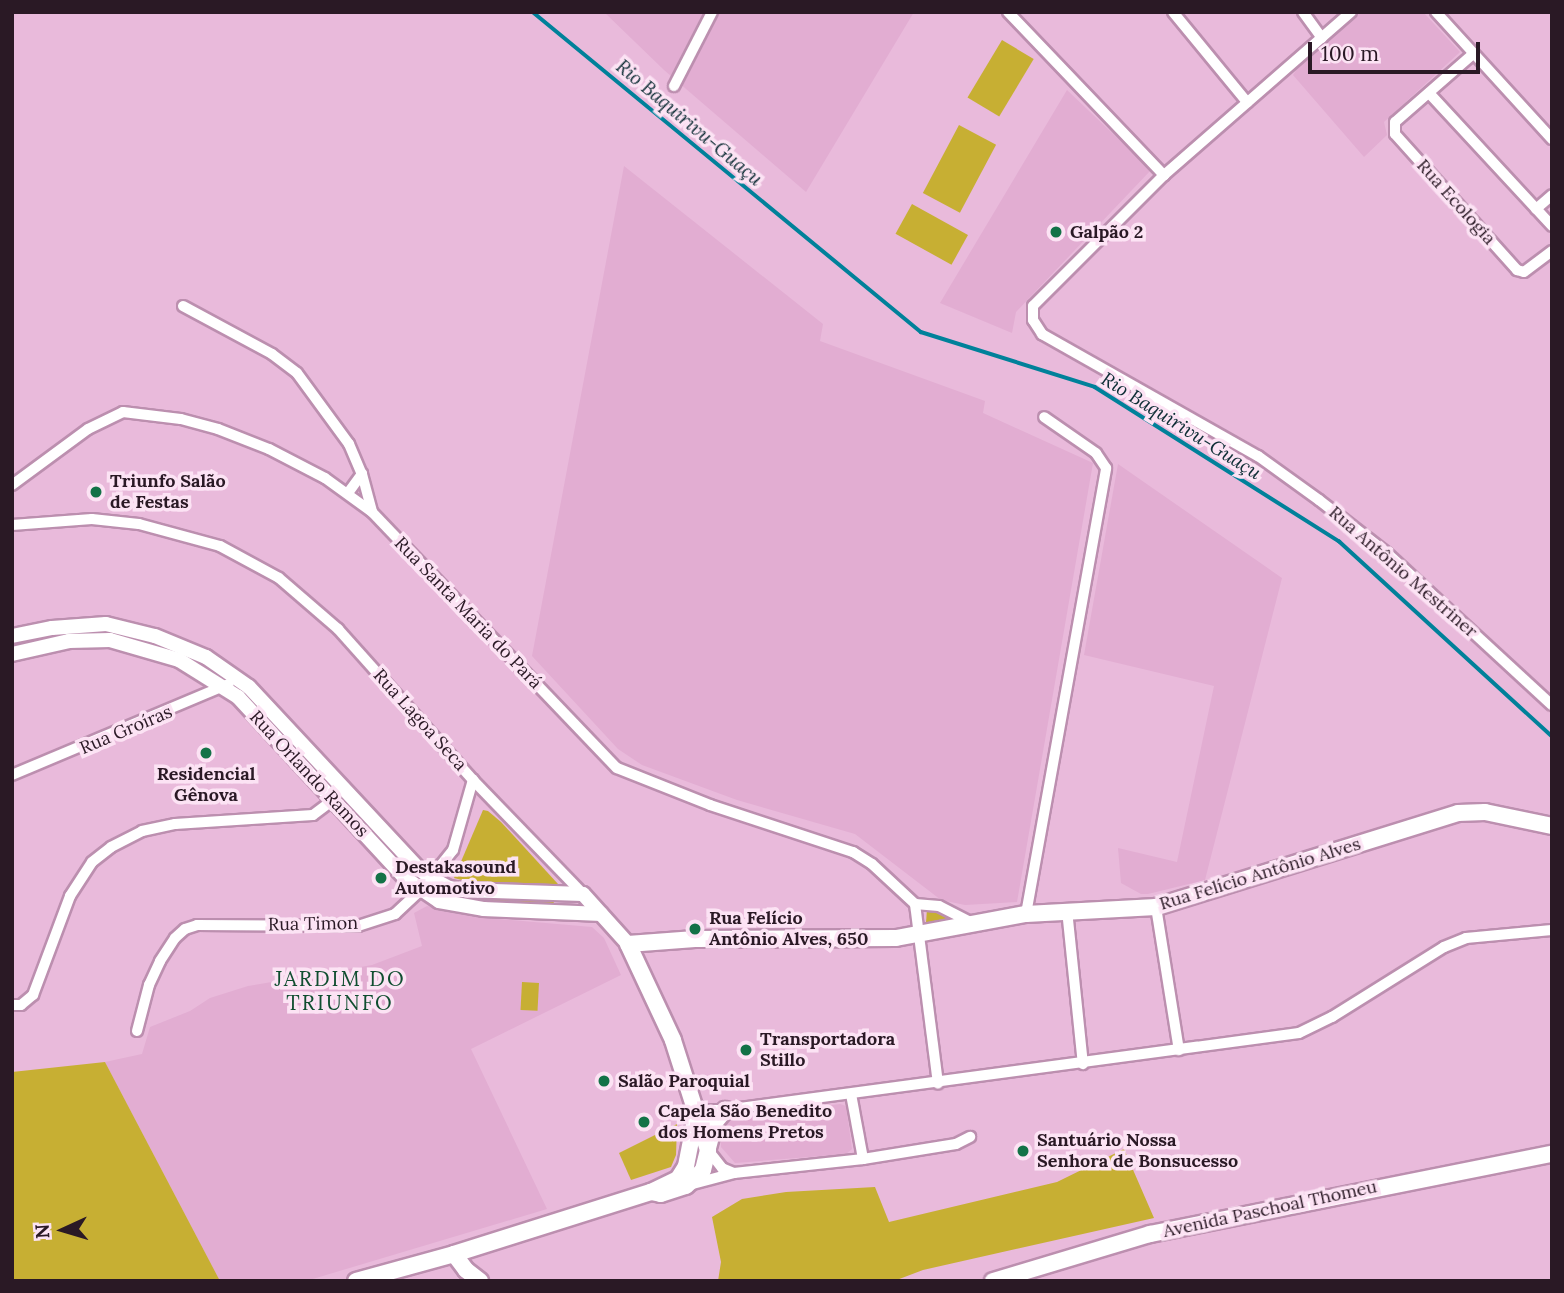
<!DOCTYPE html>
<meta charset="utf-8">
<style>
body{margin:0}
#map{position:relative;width:1564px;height:1293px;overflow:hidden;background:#e9badb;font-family:Lora,serif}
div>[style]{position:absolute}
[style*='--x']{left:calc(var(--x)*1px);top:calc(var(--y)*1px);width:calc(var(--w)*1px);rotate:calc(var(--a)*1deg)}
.built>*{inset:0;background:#e2add2}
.green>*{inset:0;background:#c7af33;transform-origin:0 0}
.stream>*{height:3.5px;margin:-1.75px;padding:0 1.75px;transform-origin:1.75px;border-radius:1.75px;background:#00819a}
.roads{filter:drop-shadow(2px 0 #bc8faf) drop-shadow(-2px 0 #bc8faf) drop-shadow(0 2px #bc8faf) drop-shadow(0 -2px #bc8faf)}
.minor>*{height:10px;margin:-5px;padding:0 5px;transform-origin:5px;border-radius:5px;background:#fff}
.tertiary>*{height:14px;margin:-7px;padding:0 7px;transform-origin:7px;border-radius:7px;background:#fff}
.secondary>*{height:16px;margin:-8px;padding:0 8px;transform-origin:8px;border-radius:8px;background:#fff}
.dots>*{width:19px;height:19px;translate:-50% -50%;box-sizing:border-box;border:4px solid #fce3f4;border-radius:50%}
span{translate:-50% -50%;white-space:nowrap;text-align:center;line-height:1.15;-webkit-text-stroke:7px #fce3f4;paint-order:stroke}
.street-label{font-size:18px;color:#2a1925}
.poi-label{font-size:18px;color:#2a1925;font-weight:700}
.left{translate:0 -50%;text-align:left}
.water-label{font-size:19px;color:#0f2e36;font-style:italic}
.quarter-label{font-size:21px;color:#104e30;letter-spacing:2px}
.frame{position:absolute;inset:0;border:14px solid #2a1925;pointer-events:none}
.north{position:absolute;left:28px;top:1195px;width:70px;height:70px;-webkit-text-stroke:5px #fce3f4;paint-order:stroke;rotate:266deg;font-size:19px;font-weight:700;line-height:28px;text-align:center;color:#2a1925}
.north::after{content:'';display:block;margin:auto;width:24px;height:32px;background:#2a1925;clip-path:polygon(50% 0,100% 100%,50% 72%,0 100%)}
.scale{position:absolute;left:1308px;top:42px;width:172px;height:32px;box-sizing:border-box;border:4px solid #2a1925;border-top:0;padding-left:9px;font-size:21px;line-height:24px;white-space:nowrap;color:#2a1925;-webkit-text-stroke:5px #fce3f4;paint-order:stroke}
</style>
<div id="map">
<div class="built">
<div style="clip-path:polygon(604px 12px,914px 12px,806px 192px,664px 70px)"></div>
<div style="clip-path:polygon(1361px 12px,1423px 12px,1460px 52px,1384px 122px,1387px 135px,1364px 157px,1293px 75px,1299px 66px)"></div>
<div style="clip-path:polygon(1067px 90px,1151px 170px,1016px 312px,1012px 333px,940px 303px)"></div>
<div style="clip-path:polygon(624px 166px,823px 324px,820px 341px,985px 401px,983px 413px,1093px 463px,1017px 902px,965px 905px,941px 900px,855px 834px,737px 800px,642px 765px,618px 749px,532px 656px)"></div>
<div style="clip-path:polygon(1118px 464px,1282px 578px,1205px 880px,1148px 894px,1141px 894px,1121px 883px,1118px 848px,1177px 862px,1214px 686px,1084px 655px)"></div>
<div style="clip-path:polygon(427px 906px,487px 918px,592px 927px,604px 938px,621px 975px,471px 1049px,547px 1209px,306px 1281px,220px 1281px,105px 1062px,142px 1054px,150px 1027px,190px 1011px,210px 998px,248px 986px,372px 965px,422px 946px,414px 913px)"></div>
<div style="clip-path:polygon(840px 1104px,846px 1106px,852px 1149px,846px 1154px,735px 1163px,721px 1147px,721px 1133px,725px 1122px,734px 1118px)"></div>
</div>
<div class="green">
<div style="left:1002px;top:40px;width:37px;height:67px;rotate:31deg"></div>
<div style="left:959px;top:125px;width:42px;height:77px;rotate:28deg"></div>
<div style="left:912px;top:204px;width:64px;height:34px;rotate:29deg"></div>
<div style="left:250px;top:692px;width:231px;height:8px;rotate:47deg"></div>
<div style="clip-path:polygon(483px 810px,488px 811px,501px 822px,558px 884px,485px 886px,454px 878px)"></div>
<div style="left:463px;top:895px;width:91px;height:8px;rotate:3deg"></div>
<div style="clip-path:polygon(927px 909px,953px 919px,926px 923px)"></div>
<div style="left:522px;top:982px;width:17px;height:28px;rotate:3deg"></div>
<div style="clip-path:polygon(105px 1062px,220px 1281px,12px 1281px,12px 1072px)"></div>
<div style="clip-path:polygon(677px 1124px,676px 1155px,671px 1167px,631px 1180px,619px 1153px)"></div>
<div style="clip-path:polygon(1124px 1149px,1154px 1218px,923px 1270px,894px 1281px,718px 1281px,721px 1262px,712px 1217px,742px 1199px,786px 1192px,875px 1187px,889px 1222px,1057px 1182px)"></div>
</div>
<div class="stream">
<div style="--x:533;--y:12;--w:503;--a:39.51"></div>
<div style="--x:921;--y:332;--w:182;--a:17.5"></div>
<div style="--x:1095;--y:387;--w:289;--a:32.3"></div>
<div style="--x:1339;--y:541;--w:289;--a:42.5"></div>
</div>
<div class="roads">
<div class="minor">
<div style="--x:1008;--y:12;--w:226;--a:46.3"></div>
<div style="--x:1173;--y:12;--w:117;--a:50.6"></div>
<div style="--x:1303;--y:12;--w:32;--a:54"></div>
<div style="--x:1351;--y:12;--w:248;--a:138.9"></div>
<div style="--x:1164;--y:175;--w:185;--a:135"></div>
<div style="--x:1033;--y:306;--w:14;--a:90"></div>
<div style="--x:1033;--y:320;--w:17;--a:57"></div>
<div style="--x:1042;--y:334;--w:248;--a:29.5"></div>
<div style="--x:1258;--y:456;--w:75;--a:35.8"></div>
<div style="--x:1319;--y:500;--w:86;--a:37.9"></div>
<div style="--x:1387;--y:553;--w:224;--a:42.7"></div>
<div style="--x:1436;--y:12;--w:172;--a:47.6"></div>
<div style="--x:1473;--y:54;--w:103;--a:138.9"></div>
<div style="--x:1395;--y:122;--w:12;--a:90"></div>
<div style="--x:1395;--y:134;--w:183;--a:48.1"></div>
<div style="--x:1517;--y:270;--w:7;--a:16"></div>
<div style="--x:1524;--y:272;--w:35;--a:-37"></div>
<div style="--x:674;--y:86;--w:83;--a:-62.8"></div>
<div style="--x:1429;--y:93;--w:181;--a:47.2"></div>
<div style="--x:1536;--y:209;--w:21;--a:-41"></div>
<div style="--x:183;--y:306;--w:101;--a:28.3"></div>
<div style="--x:272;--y:354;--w:31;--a:37"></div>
<div style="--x:297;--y:373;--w:88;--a:53.8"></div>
<div style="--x:349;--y:444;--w:33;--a:67"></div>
<div style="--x:12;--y:485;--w:94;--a:-36.4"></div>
<div style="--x:88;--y:429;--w:39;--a:-26"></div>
<div style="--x:123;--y:412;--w:58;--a:6.9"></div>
<div style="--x:181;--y:419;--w:38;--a:15"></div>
<div style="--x:218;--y:429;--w:55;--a:21.4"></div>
<div style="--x:269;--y:449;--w:63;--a:27.4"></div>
<div style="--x:325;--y:478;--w:58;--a:35.9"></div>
<div style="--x:372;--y:512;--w:354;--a:46.3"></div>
<div style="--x:617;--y:768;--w:100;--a:21.7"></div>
<div style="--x:710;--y:805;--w:151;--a:18.2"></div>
<div style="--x:853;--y:852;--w:22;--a:32"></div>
<div style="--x:872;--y:864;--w:59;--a:42.9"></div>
<div style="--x:915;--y:904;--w:24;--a:5"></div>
<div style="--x:939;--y:906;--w:35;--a:27"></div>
<div style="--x:348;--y:493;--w:24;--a:-54"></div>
<div style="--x:362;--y:474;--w:39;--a:75"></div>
<div style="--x:12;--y:525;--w:80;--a:-4.3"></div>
<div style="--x:92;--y:519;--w:47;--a:6.1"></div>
<div style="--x:139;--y:524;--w:84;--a:15.2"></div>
<div style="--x:220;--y:546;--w:67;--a:28.5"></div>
<div style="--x:279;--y:578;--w:78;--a:40.8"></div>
<div style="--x:338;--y:629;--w:203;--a:48.2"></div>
<div style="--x:473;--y:780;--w:158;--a:46"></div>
<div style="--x:12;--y:775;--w:235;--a:-22.8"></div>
<div style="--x:915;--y:904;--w:181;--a:82.7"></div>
<div style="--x:1156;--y:907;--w:145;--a:80.9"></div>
<div style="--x:1067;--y:910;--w:155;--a:84.1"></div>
<div style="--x:1026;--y:914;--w:453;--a:-79.8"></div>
<div style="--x:1106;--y:468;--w:18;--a:-124"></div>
<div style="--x:1096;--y:453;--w:63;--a:-145.3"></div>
<div style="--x:12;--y:1005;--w:9;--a:0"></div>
<div style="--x:21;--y:1005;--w:16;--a:-40"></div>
<div style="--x:33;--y:995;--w:106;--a:-69.5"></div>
<div style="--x:70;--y:896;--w:40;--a:-57.1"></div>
<div style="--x:92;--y:862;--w:24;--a:-38"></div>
<div style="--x:111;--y:847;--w:35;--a:-27"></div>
<div style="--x:142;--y:831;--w:34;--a:-12"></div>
<div style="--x:175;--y:824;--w:138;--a:-3.7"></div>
<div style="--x:313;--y:815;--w:25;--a:-37"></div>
<div style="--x:137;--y:1031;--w:48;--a:-75.4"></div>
<div style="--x:149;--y:985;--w:26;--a:-65"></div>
<div style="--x:160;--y:961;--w:27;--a:-57"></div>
<div style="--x:175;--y:938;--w:13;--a:-42"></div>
<div style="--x:185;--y:929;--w:13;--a:-18"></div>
<div style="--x:197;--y:925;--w:161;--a:0.4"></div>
<div style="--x:358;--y:926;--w:39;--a:-18"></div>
<div style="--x:395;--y:914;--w:35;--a:-43"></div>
<div style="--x:421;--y:890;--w:51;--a:-51.3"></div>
<div style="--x:453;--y:850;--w:73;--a:-74.1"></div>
<div style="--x:851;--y:1094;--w:66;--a:79.5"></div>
<div style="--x:694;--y:1103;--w:12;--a:35"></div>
<div style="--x:704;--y:1110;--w:21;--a:0"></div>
<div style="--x:725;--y:1110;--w:579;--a:-7.64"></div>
<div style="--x:1299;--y:1033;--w:37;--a:-26"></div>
<div style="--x:1332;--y:1017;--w:132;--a:-32"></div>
<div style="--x:1444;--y:947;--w:24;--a:-22"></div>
<div style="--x:1466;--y:938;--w:86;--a:-5.3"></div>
<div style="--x:708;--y:1150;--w:23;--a:52"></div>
<div style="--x:722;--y:1168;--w:13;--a:23"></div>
<div style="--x:689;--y:1185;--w:47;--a:-14.9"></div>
<div style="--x:734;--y:1173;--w:130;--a:-6.2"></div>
<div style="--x:863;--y:1159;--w:94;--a:-9.2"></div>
<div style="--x:956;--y:1144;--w:16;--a:-27"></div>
</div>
<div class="tertiary">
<div style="--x:12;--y:636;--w:41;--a:-11.3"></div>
<div style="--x:52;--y:628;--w:54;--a:-4.2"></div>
<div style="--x:106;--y:624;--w:50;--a:13.8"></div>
<div style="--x:155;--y:636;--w:55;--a:22.4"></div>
<div style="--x:206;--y:657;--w:52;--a:34.9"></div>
<div style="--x:249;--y:687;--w:248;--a:47"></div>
<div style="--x:418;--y:868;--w:16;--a:38"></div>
<div style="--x:431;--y:878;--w:21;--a:29"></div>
<div style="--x:449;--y:888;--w:15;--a:8"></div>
<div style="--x:464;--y:890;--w:119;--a:1.9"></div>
<div style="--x:583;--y:894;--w:67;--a:48"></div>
<div style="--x:12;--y:654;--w:58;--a:-12.8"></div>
<div style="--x:69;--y:641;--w:41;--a:-1.4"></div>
<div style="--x:110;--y:640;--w:72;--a:16.2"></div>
<div style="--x:179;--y:660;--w:70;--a:32.1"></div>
<div style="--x:238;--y:697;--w:246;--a:47.3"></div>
<div style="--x:405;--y:878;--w:41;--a:34.1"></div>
<div style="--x:439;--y:901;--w:46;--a:10.1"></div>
<div style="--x:484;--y:909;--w:117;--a:2.4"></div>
</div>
<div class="secondary">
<div style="--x:708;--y:1148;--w:27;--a:-75"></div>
<div style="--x:715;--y:1122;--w:16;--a:-50"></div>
<div style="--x:651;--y:1192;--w:10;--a:11"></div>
<div style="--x:661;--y:1194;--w:26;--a:-18"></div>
<div style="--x:686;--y:1186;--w:23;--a:-43"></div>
<div style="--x:703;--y:1170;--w:21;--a:-76"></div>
<div style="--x:708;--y:1150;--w:115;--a:-107.7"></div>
<div style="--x:673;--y:1040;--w:106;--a:-115.1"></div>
<div style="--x:628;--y:944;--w:67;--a:-4.3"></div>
<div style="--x:695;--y:939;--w:201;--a:-0.3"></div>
<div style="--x:896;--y:938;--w:132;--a:-10.5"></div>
<div style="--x:1026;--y:914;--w:130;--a:-3.1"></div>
<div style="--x:1156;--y:907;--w:316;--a:-17.3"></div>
<div style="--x:1458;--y:813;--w:27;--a:-2"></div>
<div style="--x:1485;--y:812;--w:68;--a:11.8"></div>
<div style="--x:454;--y:1254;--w:20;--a:53"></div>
<div style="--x:466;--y:1270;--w:18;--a:38"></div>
<div style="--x:356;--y:1281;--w:102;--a:-15.4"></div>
<div style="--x:454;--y:1254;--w:207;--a:-17.5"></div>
<div style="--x:651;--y:1192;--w:30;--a:-26"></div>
<div style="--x:678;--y:1179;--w:15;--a:-58"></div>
<div style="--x:686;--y:1166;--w:47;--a:-78.9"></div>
<div style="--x:993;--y:1281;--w:164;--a:-16.7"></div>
<div style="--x:1150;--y:1234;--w:410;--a:-11.3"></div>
</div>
</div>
<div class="dots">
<div style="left:1056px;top:232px;background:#137247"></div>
<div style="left:96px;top:492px;background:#137247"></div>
<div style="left:206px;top:753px;background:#137247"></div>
<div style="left:381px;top:878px;background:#137247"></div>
<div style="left:695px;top:929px;background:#137247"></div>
<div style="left:746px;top:1050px;background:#137247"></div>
<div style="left:604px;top:1081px;background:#137247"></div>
<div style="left:644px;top:1122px;background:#137247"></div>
<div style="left:1023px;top:1151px;background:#137247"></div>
</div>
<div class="street-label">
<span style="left:1456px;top:202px;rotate:48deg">Rua Ecologia</span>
<span style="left:1403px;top:572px;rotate:41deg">Rua Antônio Mestriner</span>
<span style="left:468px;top:613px;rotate:46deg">Rua Santa Maria do Pará</span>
<span style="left:420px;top:720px;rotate:48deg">Rua Lagoa Seca</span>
<span style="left:126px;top:730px;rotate:-23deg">Rua Groíras</span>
<span style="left:309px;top:774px;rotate:47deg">Rua Orlando Ramos</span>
<span style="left:1260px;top:874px;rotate:-17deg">Rua Felício Antônio Alves</span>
<span style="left:313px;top:924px;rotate:-1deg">Rua Timon</span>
<span style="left:1270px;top:1209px;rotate:-12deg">Avenida Paschoal Thomeu</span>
</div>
<div class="poi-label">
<span class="left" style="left:1070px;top:232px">Galpão 2</span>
<span class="left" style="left:110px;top:492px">Triunfo Salão<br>de Festas</span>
<span style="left:206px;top:785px">Residencial<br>Gênova</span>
<span class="left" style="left:395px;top:878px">Destakasound<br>Automotivo</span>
<span class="left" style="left:709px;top:929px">Rua Felício<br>Antônio Alves, 650</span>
<span class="left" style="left:760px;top:1050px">Transportadora<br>Stillo</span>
<span class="left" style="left:618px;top:1081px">Salão Paroquial</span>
<span class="left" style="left:658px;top:1122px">Capela São Benedito<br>dos Homens Pretos</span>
<span class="left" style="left:1037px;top:1151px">Santuário Nossa<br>Senhora de Bonsucesso</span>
</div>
<div class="water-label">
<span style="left:689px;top:123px;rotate:40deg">Rio Baquirivu-Guaçu</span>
<span style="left:1181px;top:426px;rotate:32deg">Rio Baquirivu-Guaçu</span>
</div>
<div class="quarter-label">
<span style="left:340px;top:991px">JARDIM DO<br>TRIUNFO</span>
</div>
<div class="frame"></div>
<div class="north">N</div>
<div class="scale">100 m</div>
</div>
